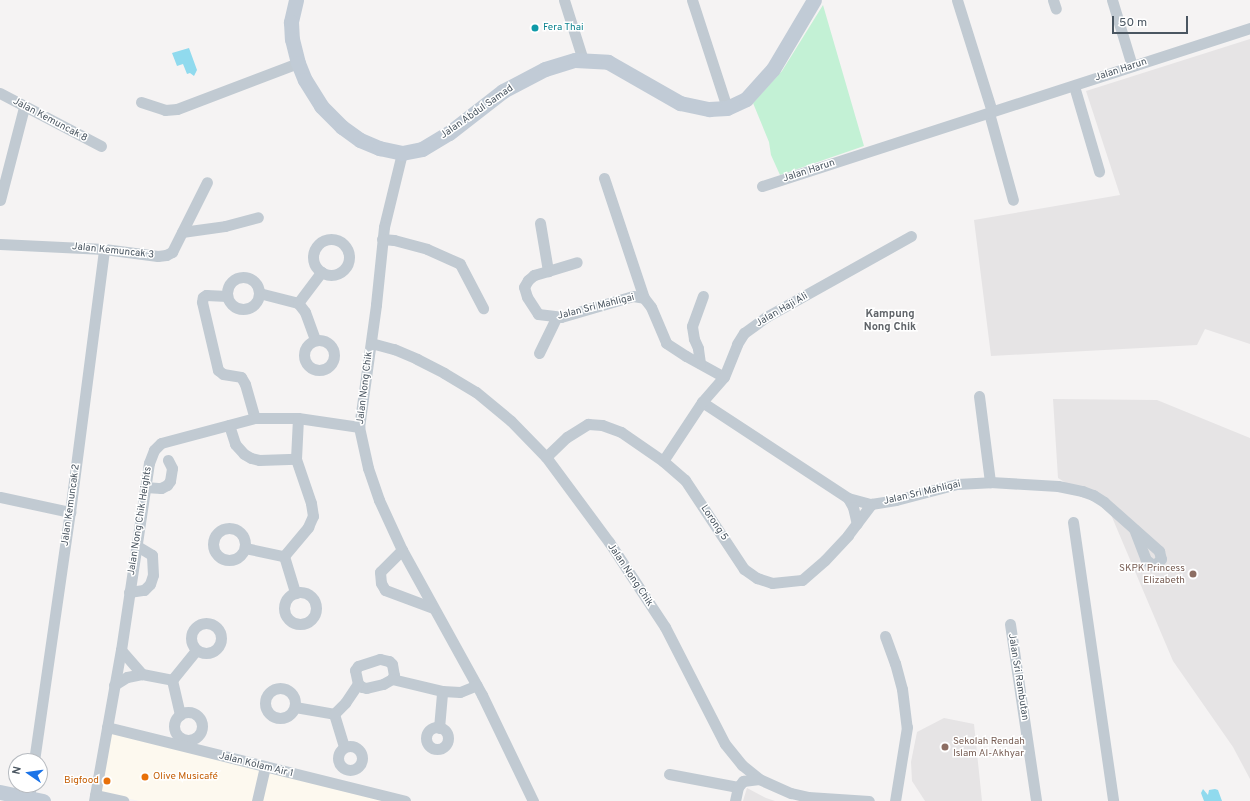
<!DOCTYPE html>
<meta charset="utf-8">
<style>
body{margin:0}
#map{position:relative;width:1250px;height:801px;overflow:hidden;background:#f5f3f3;font-family:Overpass,sans-serif}
div>[style]{position:absolute}
[style*='--x']{left:calc(var(--x)*1px);top:calc(var(--y)*1px);width:calc(var(--w)*1px);rotate:calc(var(--a)*1deg)}
.commercial>*{inset:0;background:#fdf9ef}
.education>*{inset:0;background:#e6e4e5}
.green>*{inset:0;background:#c3f1d5}
.water>*{inset:0;background:#90daee}
.street>*{height:11px;margin:-5.5px;padding:0 5.5px;transform-origin:5.5px;border-radius:5.5px;background:#c1cad2}
.street>.ring{margin:-5.5px;padding:0;box-sizing:content-box;background:none;border:11px solid #c1cad2;border-radius:50%}
.secondary>*{height:15px;margin:-7.5px;padding:0 7.5px;transform-origin:7.5px;border-radius:7.5px;background:#c1cbd6}
.dots>*{width:11px;height:11px;translate:-50% -50%;box-sizing:border-box;border:2px solid #fff;border-radius:50%}
span{translate:-50% -50%;white-space:nowrap;text-align:center;line-height:1.15;-webkit-text-stroke:3px #fff;paint-order:stroke}
.culture-label{font-size:10px;color:#0d838f}
.left{translate:0 -50%;text-align:left}
.street-label{font-size:10px;color:#4a5661}
.education-label{font-size:10px;color:#785e54}
.right{translate:-100% -50%;text-align:right}
.food-label{font-size:10px;color:#c56008}
.neighbourhood-label{font-size:11px;color:#5f6368;font-weight:700}
.north{position:absolute;left:8px;top:753px;width:40px;height:40px;box-sizing:border-box;background:#fff;border:1px solid #b7bbc0;border-radius:50%;rotate:283deg;font-size:11px;font-weight:700;line-height:16px;text-align:center;color:#4a5661}
.north::after{content:'';display:block;margin:auto;width:14px;height:18px;background:#1a73e8;clip-path:polygon(50% 0,100% 100%,50% 72%,0 100%)}
.scale{position:absolute;left:1112px;top:16px;width:76px;height:18px;box-sizing:border-box;border:2px solid #4a5661;border-top:0;padding-left:5px;font-size:12px;line-height:14px;white-space:nowrap;color:#4a5661;-webkit-text-stroke:3px #fff;paint-order:stroke}
</style>
<div id="map">
<div class="commercial">
<div style="clip-path:polygon(109px 731px,391px 801px,139px 801px,99px 792px)"></div>
</div>
<div class="education">
<div style="clip-path:polygon(1250px 39px,1250px 344px,1205px 329px,1197px 345px,991px 356px,974px 220px,1120px 195px,1086px 91px)"></div>
<div style="clip-path:polygon(1053px 399px,1157px 400px,1250px 438px,1250px 779px,1233px 747px,1173px 661px,1109px 510px,1058px 478px)"></div>
<div style="clip-path:polygon(944px 718px,974px 724px,982px 801px,925px 801px,912px 781px,911px 762px,917px 732px)"></div>
<div style="clip-path:polygon(747px 788px,766px 798px,775px 801px,743px 801px)"></div>
</div>
<div class="green">
<div style="clip-path:polygon(823px 5px,864px 146px,780px 175px,771px 155px,769px 142px,753px 103px,782px 71px)"></div>
</div>
<div class="water">
<div style="clip-path:polygon(189px 48px,197px 70px,194px 76px,190px 73px,187px 74px,183px 64px,177px 66px,172px 53px)"></div>
<div style="clip-path:polygon(1203px 789px,1208px 795px,1209px 790px,1215px 789px,1218px 790px,1222px 801px,1204px 801px,1201px 793px)"></div>
</div>
<div class="street">
<div style="--x:564;--y:0;--w:63;--a:72.4"></div>
<div style="--x:692;--y:0;--w:114;--a:72"></div>
<div style="--x:957;--y:0;--w:117;--a:72.6"></div>
<div style="--x:1053;--y:0;--w:9;--a:72"></div>
<div style="--x:1112;--y:0;--w:69;--a:73.1"></div>
<div style="--x:1074;--y:86;--w:89;--a:73.6"></div>
<div style="--x:0;--y:93;--w:114;--a:27.7"></div>
<div style="--x:141;--y:102;--w:25;--a:18"></div>
<div style="--x:165;--y:110;--w:12;--a:-5"></div>
<div style="--x:177;--y:109;--w:129;--a:-20.8"></div>
<div style="--x:989;--y:113;--w:90;--a:74.6"></div>
<div style="--x:402;--y:153;--w:76;--a:103.7"></div>
<div style="--x:384;--y:227;--w:78;--a:95.9"></div>
<div style="--x:376;--y:305;--w:123;--a:97.9"></div>
<div style="--x:359;--y:427;--w:42;--a:77.6"></div>
<div style="--x:368;--y:468;--w:34;--a:71"></div>
<div style="--x:379;--y:500;--w:55;--a:65.3"></div>
<div style="--x:402;--y:550;--w:166;--a:61.1"></div>
<div style="--x:482;--y:695;--w:118;--a:64.3"></div>
<div style="--x:604;--y:178;--w:126;--a:71.6"></div>
<div style="--x:762;--y:186;--w:513;--a:-17.94"></div>
<div style="--x:0;--y:200;--w:96;--a:-75.5"></div>
<div style="--x:540;--y:223;--w:49;--a:80.5"></div>
<div style="--x:548;--y:271;--w:15;--a:164"></div>
<div style="--x:534;--y:275;--w:8;--a:140"></div>
<div style="--x:528;--y:280;--w:8;--a:120"></div>
<div style="--x:524;--y:287;--w:10;--a:73"></div>
<div style="--x:527;--y:297;--w:20;--a:57"></div>
<div style="--x:538;--y:314;--w:23;--a:7"></div>
<div style="--x:561;--y:317;--w:75;--a:-16.3"></div>
<div style="--x:633;--y:296;--w:11;--a:10"></div>
<div style="--x:644;--y:298;--w:11;--a:52"></div>
<div style="--x:651;--y:307;--w:39;--a:67"></div>
<div style="--x:666;--y:343;--w:24;--a:33"></div>
<div style="--x:686;--y:356;--w:43;--a:28.9"></div>
<div style="--x:182;--y:232;--w:43;--a:-7.9"></div>
<div style="--x:225;--y:226;--w:34;--a:-15"></div>
<div style="--x:382;--y:239;--w:12;--a:5"></div>
<div style="--x:394;--y:240;--w:34;--a:15"></div>
<div style="--x:427;--y:249;--w:36;--a:24"></div>
<div style="--x:460;--y:264;--w:50;--a:62.4"></div>
<div class="ring" style="left:313px;top:239px;width:25px;height:25px"></div>
<div style="--x:0;--y:244;--w:104;--a:2.8"></div>
<div style="--x:104;--y:249;--w:54;--a:7.4"></div>
<div style="--x:158;--y:256;--w:8;--a:-7"></div>
<div style="--x:166;--y:255;--w:7;--a:-27"></div>
<div style="--x:172;--y:252;--w:78;--a:-63.4"></div>
<div style="--x:548;--y:271;--w:30;--a:-17"></div>
<div class="ring" style="left:227px;top:277px;width:21px;height:21px"></div>
<div style="--x:259;--y:293;--w:40;--a:14.4"></div>
<div style="--x:298;--y:303;--w:11;--a:52"></div>
<div style="--x:305;--y:312;--w:30;--a:70"></div>
<div style="--x:227;--y:296;--w:21;--a:-177"></div>
<div style="--x:206;--y:295;--w:4;--a:146"></div>
<div style="--x:203;--y:297;--w:5;--a:101"></div>
<div style="--x:202;--y:302;--w:70;--a:76.8"></div>
<div style="--x:218;--y:370;--w:6;--a:39"></div>
<div style="--x:223;--y:374;--w:18;--a:9"></div>
<div style="--x:241;--y:377;--w:8;--a:60"></div>
<div style="--x:245;--y:384;--w:35;--a:74"></div>
<div style="--x:298;--y:303;--w:39;--a:-53"></div>
<div class="ring" style="left:304px;top:340px;width:19px;height:19px"></div>
<div style="--x:371;--y:343;--w:24;--a:15"></div>
<div style="--x:394;--y:349;--w:25;--a:23"></div>
<div style="--x:417;--y:359;--w:30;--a:27"></div>
<div style="--x:444;--y:373;--w:37;--a:31"></div>
<div style="--x:476;--y:392;--w:45;--a:39.6"></div>
<div style="--x:511;--y:421;--w:50;--a:45.8"></div>
<div style="--x:546;--y:457;--w:106;--a:53.5"></div>
<div style="--x:609;--y:542;--w:102;--a:56.6"></div>
<div style="--x:665;--y:627;--w:131;--a:62.9"></div>
<div style="--x:725;--y:744;--w:27;--a:51"></div>
<div style="--x:742;--y:765;--w:22;--a:39"></div>
<div style="--x:759;--y:779;--w:35;--a:24"></div>
<div style="--x:791;--y:793;--w:17;--a:13"></div>
<div style="--x:808;--y:797;--w:61;--a:3.8"></div>
<div style="--x:539;--y:353;--w:39;--a:-64"></div>
<div style="--x:700;--y:363;--w:15;--a:-98"></div>
<div style="--x:698;--y:348;--w:10;--a:-114"></div>
<div style="--x:694;--y:339;--w:13;--a:-99"></div>
<div style="--x:692;--y:326;--w:32;--a:-70"></div>
<div style="--x:979;--y:396;--w:87;--a:82.7"></div>
<div style="--x:702;--y:402;--w:175;--a:33.3"></div>
<div style="--x:848;--y:498;--w:24;--a:15"></div>
<div style="--x:871;--y:504;--w:25;--a:-9"></div>
<div style="--x:896;--y:500;--w:63;--a:-14.7"></div>
<div style="--x:957;--y:484;--w:33;--a:-3"></div>
<div style="--x:990;--y:482;--w:68;--a:3.4"></div>
<div style="--x:1058;--y:486;--w:25;--a:12"></div>
<div style="--x:1082;--y:491;--w:12;--a:20"></div>
<div style="--x:1093;--y:495;--w:13;--a:32"></div>
<div style="--x:1104;--y:502;--w:74;--a:41.7"></div>
<div style="--x:1159;--y:551;--w:8;--a:76"></div>
<div style="--x:1161;--y:559;--w:6;--a:135"></div>
<div style="--x:1157;--y:563;--w:4;--a:153"></div>
<div style="--x:1153;--y:565;--w:9;--a:-144"></div>
<div style="--x:1146;--y:560;--w:33;--a:-111"></div>
<div style="--x:229;--y:425;--w:20;--a:72"></div>
<div style="--x:235;--y:444;--w:13;--a:48"></div>
<div style="--x:244;--y:454;--w:8;--a:30"></div>
<div style="--x:251;--y:458;--w:8;--a:14"></div>
<div style="--x:259;--y:460;--w:37;--a:-2"></div>
<div style="--x:546;--y:457;--w:29;--a:-44"></div>
<div style="--x:567;--y:437;--w:25;--a:-32"></div>
<div style="--x:588;--y:424;--w:14;--a:4"></div>
<div style="--x:602;--y:425;--w:20;--a:20"></div>
<div style="--x:621;--y:432;--w:51;--a:34.6"></div>
<div style="--x:663;--y:461;--w:29;--a:41"></div>
<div style="--x:685;--y:480;--w:107;--a:56.5"></div>
<div style="--x:744;--y:569;--w:16;--a:35"></div>
<div style="--x:757;--y:578;--w:16;--a:18"></div>
<div style="--x:772;--y:583;--w:30;--a:-6"></div>
<div style="--x:802;--y:580;--w:30;--a:-41"></div>
<div style="--x:825;--y:560;--w:34;--a:-47"></div>
<div style="--x:848;--y:535;--w:39;--a:-53"></div>
<div style="--x:663;--y:461;--w:71;--a:-56.5"></div>
<div style="--x:702;--y:402;--w:33;--a:-49"></div>
<div style="--x:724;--y:377;--w:35;--a:-68"></div>
<div style="--x:737;--y:344;--w:13;--a:-58"></div>
<div style="--x:744;--y:333;--w:27;--a:-36"></div>
<div style="--x:766;--y:317;--w:166;--a:-29.2"></div>
<div style="--x:145;--y:487;--w:16;--a:4"></div>
<div style="--x:161;--y:488;--w:7;--a:-27"></div>
<div style="--x:167;--y:485;--w:5;--a:-53"></div>
<div style="--x:170;--y:481;--w:13;--a:-81"></div>
<div style="--x:172;--y:468;--w:9;--a:-117"></div>
<div style="--x:0;--y:497;--w:72;--a:12.1"></div>
<div style="--x:848;--y:498;--w:10;--a:61"></div>
<div style="--x:853;--y:507;--w:17;--a:77"></div>
<div style="--x:1073;--y:522;--w:282;--a:81.8"></div>
<div class="ring" style="left:213px;top:528px;width:21px;height:21px"></div>
<div style="--x:245;--y:548;--w:40;--a:12"></div>
<div style="--x:402;--y:550;--w:31;--a:135"></div>
<div style="--x:380;--y:572;--w:11;--a:85"></div>
<div style="--x:381;--y:583;--w:8;--a:60"></div>
<div style="--x:385;--y:590;--w:51;--a:20.6"></div>
<div style="--x:284;--y:556;--w:38;--a:-50"></div>
<div style="--x:308;--y:527;--w:12;--a:-66"></div>
<div style="--x:313;--y:516;--w:13;--a:-99"></div>
<div style="--x:311;--y:503;--w:46;--a:-108.8"></div>
<div style="--x:296;--y:459;--w:41;--a:-87.2"></div>
<div style="--x:284;--y:556;--w:39;--a:73"></div>
<div style="--x:129;--y:592;--w:15;--a:-8"></div>
<div style="--x:144;--y:590;--w:8;--a:-45"></div>
<div style="--x:150;--y:584;--w:9;--a:-72"></div>
<div style="--x:153;--y:575;--w:20;--a:-93"></div>
<div style="--x:152;--y:555;--w:17;--a:-149"></div>
<div class="ring" style="left:284px;top:592px;width:21px;height:21px"></div>
<div class="ring" style="left:191px;top:623px;width:19px;height:19px"></div>
<div style="--x:1010;--y:624;--w:179;--a:81.6"></div>
<div style="--x:885;--y:636;--w:29;--a:70"></div>
<div style="--x:895;--y:663;--w:27;--a:75"></div>
<div style="--x:902;--y:689;--w:38;--a:83"></div>
<div style="--x:907;--y:727;--w:75;--a:99.2"></div>
<div style="--x:121;--y:650;--w:32;--a:49"></div>
<div style="--x:380;--y:659;--w:9;--a:13"></div>
<div style="--x:389;--y:661;--w:4;--a:45"></div>
<div style="--x:392;--y:664;--w:11;--a:80"></div>
<div style="--x:394;--y:675;--w:4;--a:117"></div>
<div style="--x:392;--y:679;--w:10;--a:151"></div>
<div style="--x:383;--y:684;--w:17;--a:167"></div>
<div style="--x:366;--y:688;--w:4;--a:-166"></div>
<div style="--x:362;--y:687;--w:5;--a:-143"></div>
<div style="--x:358;--y:684;--w:14;--a:-102"></div>
<div style="--x:355;--y:670;--w:5;--a:-53"></div>
<div style="--x:358;--y:666;--w:23;--a:-18"></div>
<div style="--x:392;--y:679;--w:51;--a:13.5"></div>
<div style="--x:442;--y:691;--w:18;--a:3"></div>
<div style="--x:460;--y:692;--w:18;--a:-22"></div>
<div style="--x:172;--y:680;--w:38;--a:-51"></div>
<div style="--x:172;--y:680;--w:36;--a:77"></div>
<div style="--x:114;--y:685;--w:15;--a:-32"></div>
<div style="--x:127;--y:677;--w:15;--a:-11"></div>
<div style="--x:142;--y:674;--w:31;--a:11"></div>
<div class="ring" style="left:265px;top:688px;width:19px;height:19px"></div>
<div style="--x:295;--y:707;--w:40;--a:10"></div>
<div class="ring" style="left:174px;top:712px;width:17px;height:17px"></div>
<div style="--x:334;--y:714;--w:16;--a:-45"></div>
<div style="--x:345;--y:703;--w:23;--a:-56"></div>
<div style="--x:334;--y:714;--w:34;--a:73"></div>
<div style="--x:107;--y:727;--w:307;--a:13.9"></div>
<div class="ring" style="left:426px;top:727px;width:11px;height:11px"></div>
<div style="--x:439;--y:728;--w:37;--a:-85"></div>
<div class="ring" style="left:338px;top:746px;width:13px;height:13px"></div>
<div style="--x:34;--y:761;--w:252;--a:-81.8"></div>
<div style="--x:70;--y:512;--w:265;--a:-82.6"></div>
<div style="--x:669;--y:774;--w:70;--a:10.7"></div>
<div style="--x:95;--y:795;--w:29;--a:12"></div>
<div style="--x:29;--y:798;--w:13;--a:-81"></div>
<div style="--x:94;--y:801;--w:153;--a:-79.9"></div>
<div style="--x:121;--y:650;--w:189;--a:-81.5"></div>
<div style="--x:149;--y:463;--w:14;--a:-69"></div>
<div style="--x:154;--y:450;--w:10;--a:-45"></div>
<div style="--x:161;--y:443;--w:97;--a:-14.9"></div>
<div style="--x:255;--y:418;--w:43;--a:0"></div>
<div style="--x:298;--y:418;--w:62;--a:8.4"></div>
<div style="--x:257;--y:801;--w:35;--a:-77"></div>
<div style="--x:735;--y:801;--w:14;--a:-78"></div>
<div style="--x:738;--y:787;--w:8;--a:-50"></div>
<div style="--x:743;--y:781;--w:16;--a:-7"></div>
</div>
<div class="secondary">
<div style="--x:296;--y:0;--w:23;--a:103"></div>
<div style="--x:291;--y:22;--w:17;--a:87"></div>
<div style="--x:292;--y:39;--w:25;--a:76"></div>
<div style="--x:298;--y:63;--w:18;--a:68"></div>
<div style="--x:305;--y:80;--w:31;--a:58"></div>
<div style="--x:321;--y:106;--w:30;--a:45"></div>
<div style="--x:342;--y:127;--w:22;--a:36"></div>
<div style="--x:360;--y:140;--w:21;--a:23"></div>
<div style="--x:379;--y:148;--w:24;--a:12"></div>
<div style="--x:402;--y:153;--w:20;--a:-11"></div>
<div style="--x:422;--y:149;--w:31;--a:-31"></div>
<div style="--x:449;--y:133;--w:68;--a:-37.9"></div>
<div style="--x:503;--y:91;--w:47;--a:-27.6"></div>
<div style="--x:545;--y:69;--w:31;--a:-17"></div>
<div style="--x:575;--y:60;--w:33;--a:3"></div>
<div style="--x:608;--y:62;--w:83;--a:29.7"></div>
<div style="--x:680;--y:103;--w:30;--a:12"></div>
<div style="--x:709;--y:109;--w:18;--a:-3"></div>
<div style="--x:727;--y:108;--w:21;--a:-25"></div>
<div style="--x:746;--y:99;--w:40;--a:-48"></div>
<div style="--x:773;--y:69;--w:80;--a:-59.3"></div>
<div style="--x:0;--y:792;--w:44;--a:11.8"></div>
</div>
<div class="dots">
<div style="left:535px;top:28px;background:#0f9aa8"></div>
<div style="left:1193px;top:574px;background:#8d6e63"></div>
<div style="left:945px;top:747px;background:#8d6e63"></div>
<div style="left:145px;top:777px;background:#e8710a"></div>
<div style="left:107px;top:781px;background:#e8710a"></div>
</div>
<div class="culture-label">
<span class="left" style="left:543px;top:28px">Fera Thai</span>
</div>
<div class="street-label">
<span style="left:1121px;top:70px;rotate:-18deg">Jalan Harun</span>
<span style="left:477px;top:112px;rotate:-35deg">Jalan Abdul Samad</span>
<span style="left:50px;top:120px;rotate:28deg">Jalan Kemuncak 8</span>
<span style="left:809px;top:171px;rotate:-18deg">Jalan Harun</span>
<span style="left:113px;top:251px;rotate:6deg">Jalan Kemuncak 3</span>
<span style="left:596px;top:307px;rotate:-14deg">Jalan Sri Mahligai</span>
<span style="left:782px;top:310px;rotate:-30deg">Jalan Haji Ali</span>
<span style="left:365px;top:388px;rotate:-83deg">Jalan Nong Chik</span>
<span style="left:922px;top:493px;rotate:-13deg">Jalan Sri Mahligai</span>
<span style="left:71px;top:505px;rotate:-82deg">Jalan Kemuncak 2</span>
<span style="left:140px;top:521px;rotate:-81deg">Jalan Nong Chik Heights</span>
<span style="left:714px;top:523px;rotate:56deg">Lorong 5</span>
<span style="left:630px;top:575px;rotate:56deg">Jalan Nong Chik</span>
<span style="left:1018px;top:677px;rotate:81deg">Jalan Sri Rambutan</span>
<span style="left:256px;top:765px;rotate:14deg">Jalan Kolam Air 1</span>
</div>
<div class="education-label">
<span class="right" style="left:1185px;top:574px">SKPK Princess<br>Elizabeth</span>
<span class="left" style="left:953px;top:747px">Sekolah Rendah<br>Islam Al-Akhyar</span>
</div>
<div class="food-label">
<span class="left" style="left:153px;top:777px">Olive Musicafé</span>
<span class="right" style="left:99px;top:781px">Bigfood</span>
</div>
<div class="neighbourhood-label">
<span style="left:890px;top:321px">Kampung<br>Nong Chik</span>
</div>
<div class="north">N</div>
<div class="scale">50 m</div>
</div>
